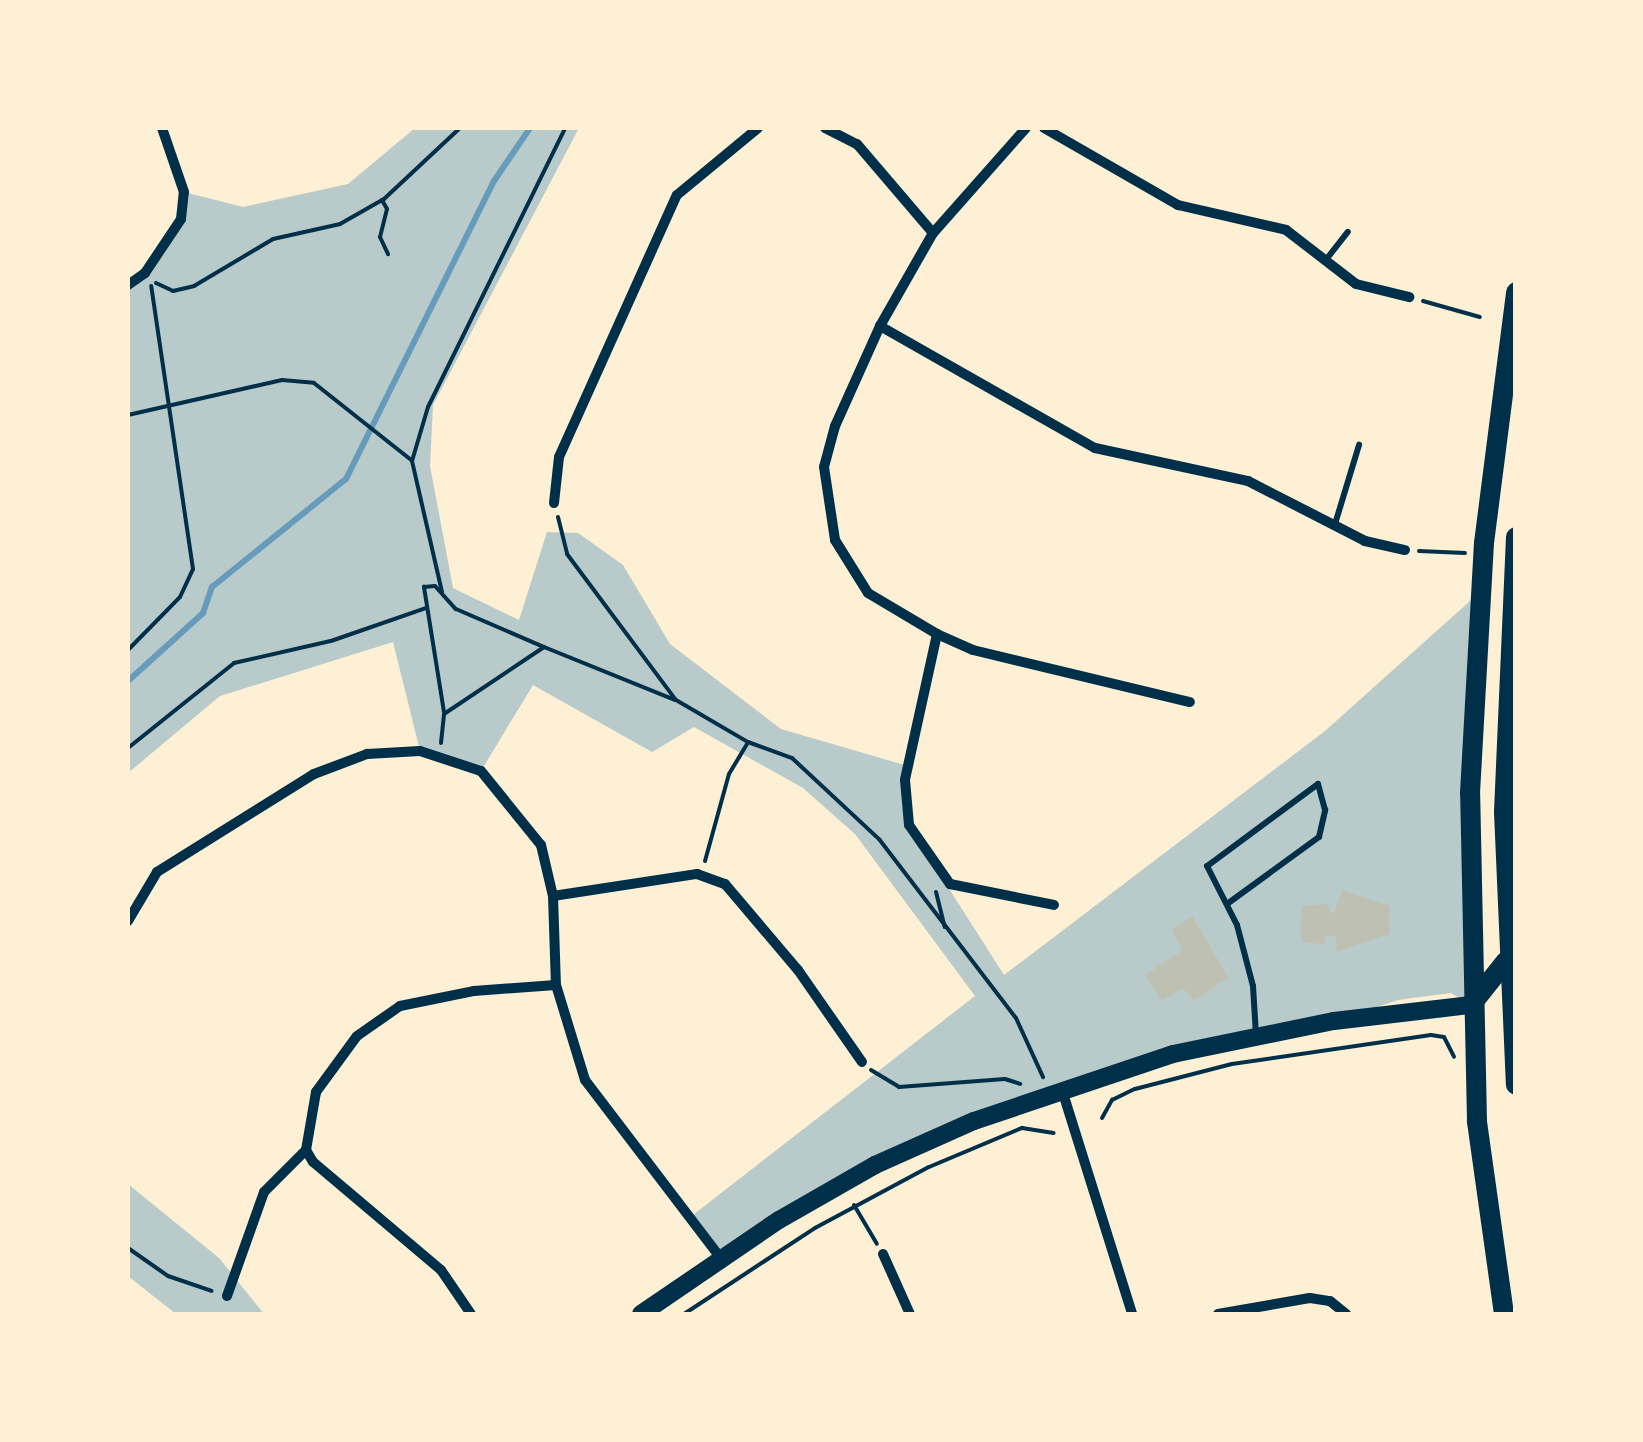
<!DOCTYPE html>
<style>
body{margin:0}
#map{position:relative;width:1643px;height:1442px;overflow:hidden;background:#fdf0d5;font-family:"Source Sans 3",sans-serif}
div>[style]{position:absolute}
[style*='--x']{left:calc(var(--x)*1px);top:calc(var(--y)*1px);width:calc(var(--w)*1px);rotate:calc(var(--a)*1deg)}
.green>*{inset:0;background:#b9caca}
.stream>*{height:6px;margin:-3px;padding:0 3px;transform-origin:3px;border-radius:3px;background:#669bbc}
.building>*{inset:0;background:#bec0b2}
.path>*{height:4px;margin:-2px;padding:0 2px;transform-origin:2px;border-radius:2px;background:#003049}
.service>*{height:6px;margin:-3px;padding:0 3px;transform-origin:3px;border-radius:3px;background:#003049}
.minor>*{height:10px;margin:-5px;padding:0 5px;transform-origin:5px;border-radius:5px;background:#003049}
.secondary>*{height:18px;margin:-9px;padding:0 9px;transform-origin:9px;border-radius:9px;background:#003049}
.primary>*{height:20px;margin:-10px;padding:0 10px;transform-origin:10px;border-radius:10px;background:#003049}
span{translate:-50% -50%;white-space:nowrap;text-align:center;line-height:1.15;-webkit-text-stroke:10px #fdf0d5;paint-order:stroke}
.frame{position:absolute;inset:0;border:130px solid #fdf0d5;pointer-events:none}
</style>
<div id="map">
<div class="green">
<div style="clip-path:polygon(415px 128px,579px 128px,433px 405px,430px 466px,453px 588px,519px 620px,547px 532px,578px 533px,623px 565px,670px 644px,781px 729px,908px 766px,909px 826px,1004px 975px,1325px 731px,1480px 592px,1471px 1005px,1451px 993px,1398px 1000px,1334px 1021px,1173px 1054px,900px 1153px,719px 1256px,689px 1218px,975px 996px,855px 834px,803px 788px,694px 727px,652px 752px,533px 685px,481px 771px,420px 751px,393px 642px,220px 696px,128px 773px,128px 285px,145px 273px,181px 219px,184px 192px,243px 207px,348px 184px)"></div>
<div style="clip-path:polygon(128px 1184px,219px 1258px,264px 1314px,176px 1314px,128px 1276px)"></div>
</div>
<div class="stream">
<div style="--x:128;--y:681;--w:101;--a:-42.2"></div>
<div style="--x:203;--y:613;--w:28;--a:-71"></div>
<div style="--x:212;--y:587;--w:172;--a:-38.9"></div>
<div style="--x:346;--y:479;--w:333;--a:-63.6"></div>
<div style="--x:494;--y:181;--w:64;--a:-55.8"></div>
</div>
<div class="building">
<div style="clip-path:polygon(1342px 890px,1389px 906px,1389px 934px,1337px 952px,1336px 936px,1324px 937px,1325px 945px,1301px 941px,1302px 906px,1327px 904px,1333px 915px)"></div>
<div style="clip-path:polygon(1192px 916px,1228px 977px,1194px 1001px,1183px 988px,1162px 1001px,1145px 975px,1183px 950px,1171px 930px)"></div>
</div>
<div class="path">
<div style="--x:382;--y:200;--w:10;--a:61"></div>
<div style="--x:387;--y:209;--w:29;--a:104"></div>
<div style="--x:380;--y:237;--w:19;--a:65"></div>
<div style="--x:156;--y:283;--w:19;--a:25"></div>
<div style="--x:173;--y:291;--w:22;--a:-13"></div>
<div style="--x:194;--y:286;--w:92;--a:-30.7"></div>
<div style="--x:273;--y:239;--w:69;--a:-12.6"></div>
<div style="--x:340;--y:224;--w:51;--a:-29.6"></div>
<div style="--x:384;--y:199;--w:104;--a:-43.1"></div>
<div style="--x:1423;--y:301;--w:59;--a:15.7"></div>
<div style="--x:128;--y:415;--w:158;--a:-12.8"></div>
<div style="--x:282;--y:380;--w:32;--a:5"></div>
<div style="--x:314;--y:383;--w:124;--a:38.4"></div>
<div style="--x:558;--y:517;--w:38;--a:76"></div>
<div style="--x:567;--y:554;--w:182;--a:53.3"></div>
<div style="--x:676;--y:700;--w:83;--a:30.3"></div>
<div style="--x:748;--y:742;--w:47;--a:20"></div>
<div style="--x:792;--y:758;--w:119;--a:43"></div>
<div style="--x:879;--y:839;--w:225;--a:52.6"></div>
<div style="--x:1016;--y:1018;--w:65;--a:65.4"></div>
<div style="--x:1419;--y:551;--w:46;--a:2.5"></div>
<div style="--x:442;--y:592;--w:134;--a:-102.9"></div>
<div style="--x:412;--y:461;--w:56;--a:-73.5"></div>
<div style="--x:428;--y:407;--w:311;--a:-63.8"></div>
<div style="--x:128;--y:650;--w:74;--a:-45.5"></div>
<div style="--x:180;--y:597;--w:31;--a:-65"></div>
<div style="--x:193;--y:569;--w:286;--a:-98.4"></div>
<div style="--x:444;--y:712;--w:127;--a:-99.1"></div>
<div style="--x:424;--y:587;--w:11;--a:-5"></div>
<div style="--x:435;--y:586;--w:31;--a:48"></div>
<div style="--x:456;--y:609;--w:96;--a:23.4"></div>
<div style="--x:441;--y:743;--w:29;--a:-84"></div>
<div style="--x:444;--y:714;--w:120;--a:-33.8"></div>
<div style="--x:544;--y:647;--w:141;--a:22"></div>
<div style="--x:128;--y:748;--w:136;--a:-38.7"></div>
<div style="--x:234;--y:663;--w:99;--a:-12.8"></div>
<div style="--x:331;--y:641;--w:101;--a:-19.2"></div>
<div style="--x:705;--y:861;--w:90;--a:-74.6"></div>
<div style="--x:729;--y:774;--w:37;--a:-59"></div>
<div style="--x:936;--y:892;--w:36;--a:76"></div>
<div style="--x:871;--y:1070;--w:33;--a:31"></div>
<div style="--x:899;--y:1087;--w:106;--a:-4.3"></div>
<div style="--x:1005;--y:1079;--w:16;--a:18"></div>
<div style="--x:1102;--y:1118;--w:21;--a:-61"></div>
<div style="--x:1112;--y:1100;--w:25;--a:-26"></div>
<div style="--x:1135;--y:1089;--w:100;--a:-14.5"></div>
<div style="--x:1232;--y:1064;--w:201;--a:-8.3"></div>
<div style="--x:1431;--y:1035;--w:13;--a:9"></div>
<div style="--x:1444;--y:1037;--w:22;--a:63"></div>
<div style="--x:854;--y:1205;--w:45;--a:59.5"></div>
<div style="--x:128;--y:1248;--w:49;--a:35"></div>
<div style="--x:168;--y:1276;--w:46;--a:18.8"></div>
<div style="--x:684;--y:1314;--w:157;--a:-33.3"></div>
<div style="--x:815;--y:1228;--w:129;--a:-28.2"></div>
<div style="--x:929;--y:1167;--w:101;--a:-22.8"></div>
<div style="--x:1022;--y:1128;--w:32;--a:9"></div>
</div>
<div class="service">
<div style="--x:1325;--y:261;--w:37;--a:-52"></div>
<div style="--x:1335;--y:524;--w:83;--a:-73.1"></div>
<div style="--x:1227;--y:904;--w:114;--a:-36.1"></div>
<div style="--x:1319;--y:837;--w:28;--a:-77"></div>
<div style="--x:1325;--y:810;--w:27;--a:-105"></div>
<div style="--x:1318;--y:784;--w:138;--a:143.5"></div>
<div style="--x:1207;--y:866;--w:66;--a:63"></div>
<div style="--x:1237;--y:925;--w:63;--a:75.3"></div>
<div style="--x:1253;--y:986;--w:49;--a:86.5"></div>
</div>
<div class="minor">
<div style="--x:825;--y:128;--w:36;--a:27"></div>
<div style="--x:857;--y:144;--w:117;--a:49.5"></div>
<div style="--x:1026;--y:128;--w:140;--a:131.5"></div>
<div style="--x:933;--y:233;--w:107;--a:119.7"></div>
<div style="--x:880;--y:326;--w:110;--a:114.2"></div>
<div style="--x:835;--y:426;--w:42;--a:105"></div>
<div style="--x:824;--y:467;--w:74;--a:81.4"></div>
<div style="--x:835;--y:540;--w:62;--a:58.1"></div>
<div style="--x:868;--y:593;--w:80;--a:30.7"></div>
<div style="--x:937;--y:634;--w:39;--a:24"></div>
<div style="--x:973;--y:650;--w:223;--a:13.5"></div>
<div style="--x:1044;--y:128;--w:155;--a:29.9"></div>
<div style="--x:1178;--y:205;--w:111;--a:13"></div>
<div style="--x:1286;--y:230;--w:88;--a:37.6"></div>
<div style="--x:1356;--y:284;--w:55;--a:13.8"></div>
<div style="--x:128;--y:285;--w:21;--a:-35"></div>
<div style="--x:145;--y:273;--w:65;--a:-56.3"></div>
<div style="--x:181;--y:219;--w:27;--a:-84"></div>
<div style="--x:184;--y:192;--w:68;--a:-109"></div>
<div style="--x:880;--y:326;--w:247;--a:29.6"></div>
<div style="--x:1095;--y:448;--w:157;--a:12.2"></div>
<div style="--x:1248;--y:481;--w:131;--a:27.1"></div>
<div style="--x:1365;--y:541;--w:41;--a:12.7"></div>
<div style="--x:554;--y:503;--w:46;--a:-83.8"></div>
<div style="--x:559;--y:457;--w:287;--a:-65.8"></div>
<div style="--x:677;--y:195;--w:105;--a:-39.6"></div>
<div style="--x:937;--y:634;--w:149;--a:102.4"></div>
<div style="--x:905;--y:780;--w:45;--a:84.9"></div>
<div style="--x:909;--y:825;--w:72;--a:55.2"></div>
<div style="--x:950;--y:884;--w:106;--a:11.4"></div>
<div style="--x:553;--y:896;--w:146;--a:-8.7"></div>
<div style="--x:697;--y:874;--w:30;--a:20"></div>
<div style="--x:725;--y:884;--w:113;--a:49.7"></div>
<div style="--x:798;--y:970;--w:112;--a:55.2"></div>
<div style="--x:128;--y:921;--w:57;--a:-59.4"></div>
<div style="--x:157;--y:872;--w:185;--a:-32"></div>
<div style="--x:314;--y:774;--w:57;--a:-20.7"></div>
<div style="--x:367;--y:754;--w:53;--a:-3.2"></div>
<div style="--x:420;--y:751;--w:64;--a:18.2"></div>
<div style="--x:481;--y:771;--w:95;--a:51"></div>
<div style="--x:541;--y:845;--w:52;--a:76.8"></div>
<div style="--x:553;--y:896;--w:89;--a:88.1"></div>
<div style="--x:556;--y:985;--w:99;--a:73"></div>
<div style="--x:585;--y:1080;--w:221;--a:52.7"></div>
<div style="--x:1062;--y:1090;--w:235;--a:72.6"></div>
<div style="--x:883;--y:1254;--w:66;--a:65.8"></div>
<div style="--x:227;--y:1296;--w:110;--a:-70.4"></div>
<div style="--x:264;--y:1192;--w:59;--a:-45"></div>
<div style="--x:471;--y:1314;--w:53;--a:-124.3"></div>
<div style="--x:441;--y:1270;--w:167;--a:-139.8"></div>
<div style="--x:313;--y:1162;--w:14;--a:-120"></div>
<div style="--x:306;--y:1150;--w:59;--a:-80.2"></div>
<div style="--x:316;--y:1092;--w:69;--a:-53.8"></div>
<div style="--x:357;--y:1036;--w:52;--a:-34.9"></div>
<div style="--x:400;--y:1006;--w:76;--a:-11.5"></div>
<div style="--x:474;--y:991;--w:82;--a:-4.2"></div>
<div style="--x:1218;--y:1314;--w:93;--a:-9.9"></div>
<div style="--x:1310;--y:1298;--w:20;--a:9"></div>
<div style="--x:1330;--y:1301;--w:21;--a:39"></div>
</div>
<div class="secondary">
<div style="--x:641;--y:1314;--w:167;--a:-34.3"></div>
<div style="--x:779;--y:1220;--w:111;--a:-29.8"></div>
<div style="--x:875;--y:1165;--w:108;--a:-24"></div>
<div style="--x:974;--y:1121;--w:210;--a:-18.6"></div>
<div style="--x:1173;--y:1054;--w:164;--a:-11.6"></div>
<div style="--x:1334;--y:1021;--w:138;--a:-6.7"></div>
</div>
<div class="primary">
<div style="--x:1516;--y:537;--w:275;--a:92.5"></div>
<div style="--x:1504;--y:812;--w:273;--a:87.5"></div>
<div style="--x:1471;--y:1005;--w:56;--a:-51.5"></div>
<div style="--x:1504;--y:1314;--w:195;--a:-98"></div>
<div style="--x:1477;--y:1121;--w:328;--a:-91.2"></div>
<div style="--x:1470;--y:793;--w:250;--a:-86.8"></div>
<div style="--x:1484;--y:543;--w:253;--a:-82.7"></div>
</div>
<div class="frame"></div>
</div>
